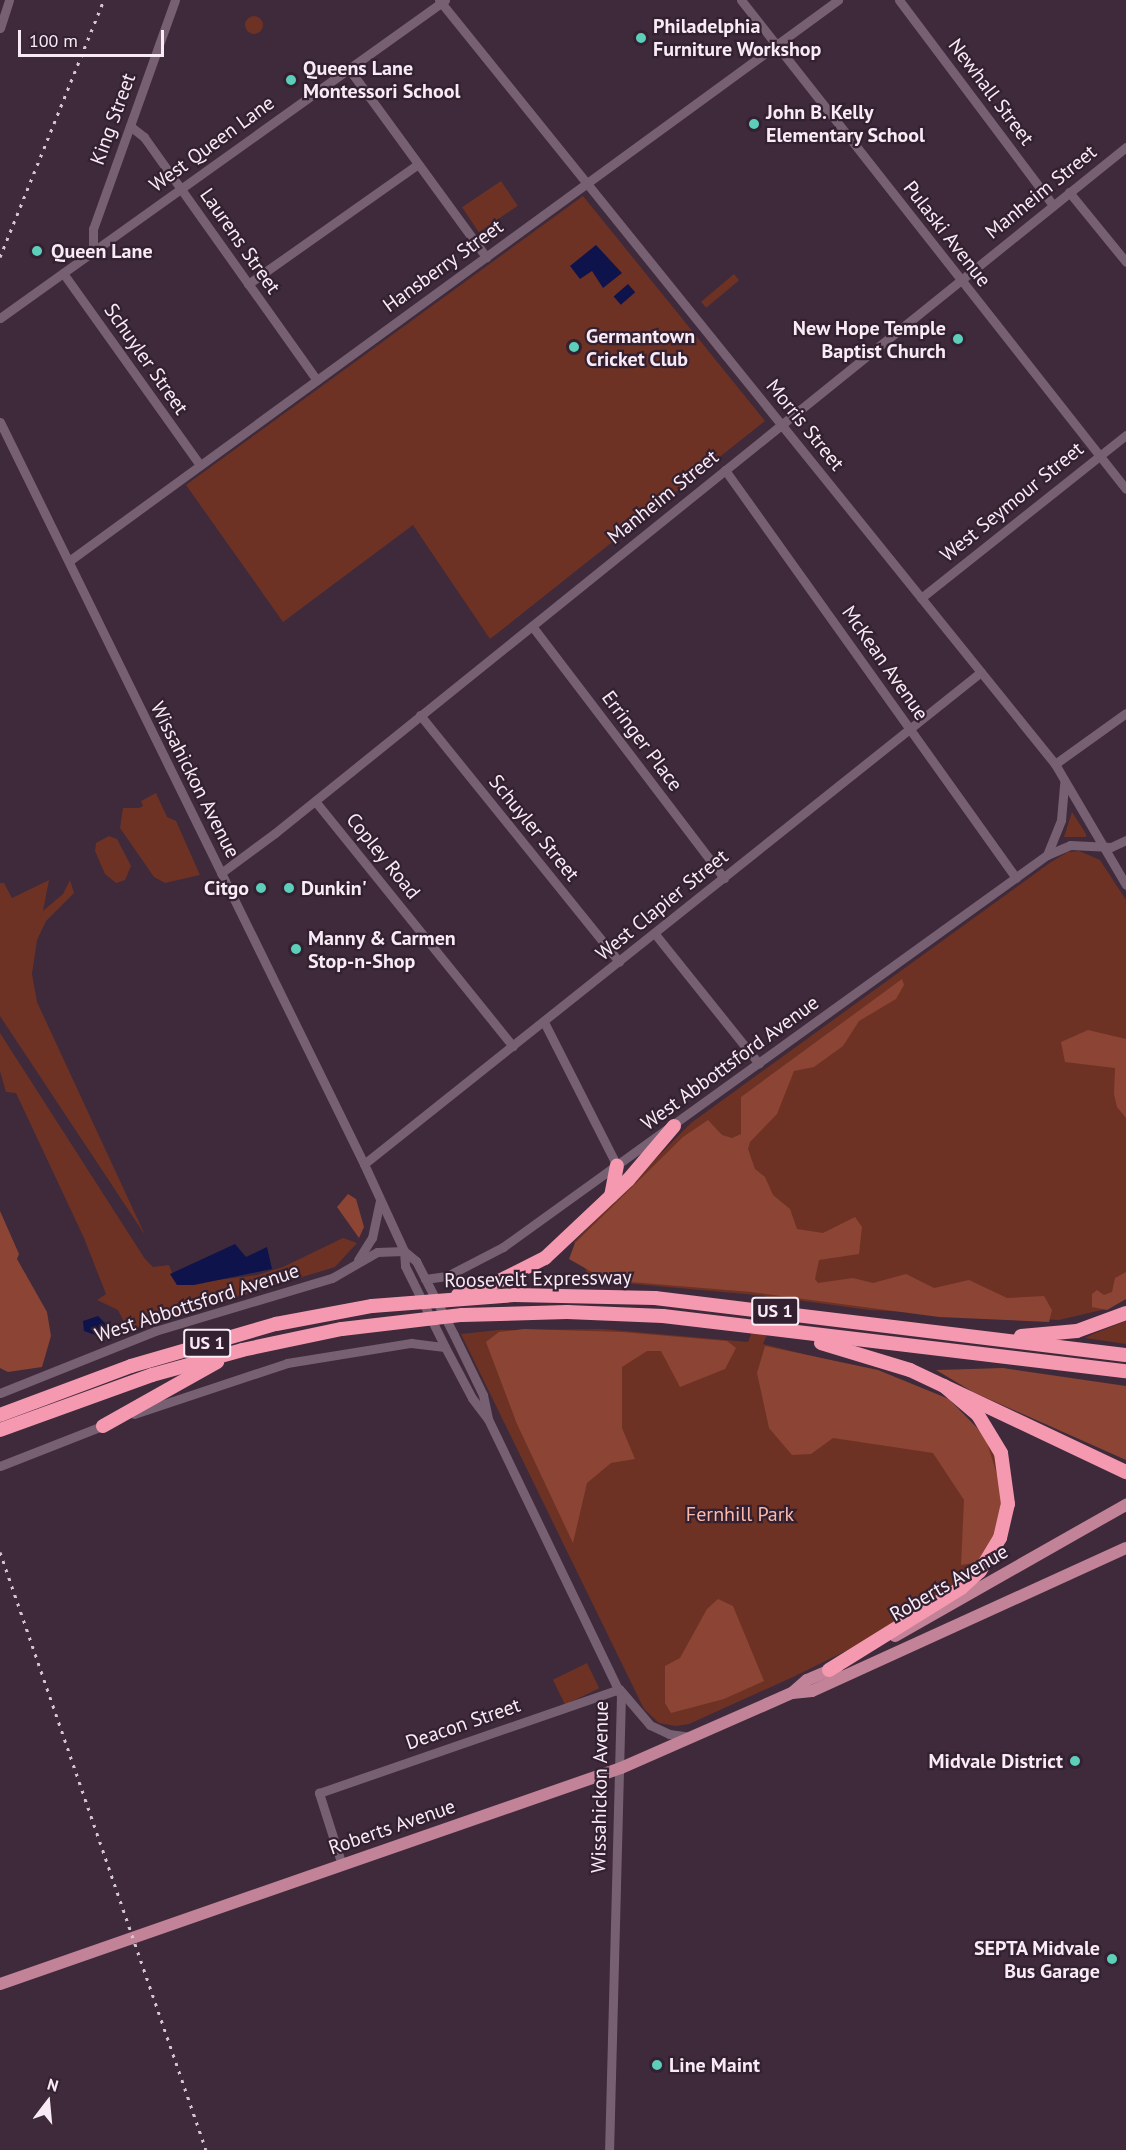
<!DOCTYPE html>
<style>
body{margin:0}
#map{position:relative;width:1126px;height:2150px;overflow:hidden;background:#3e2a3a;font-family:"PT Sans",sans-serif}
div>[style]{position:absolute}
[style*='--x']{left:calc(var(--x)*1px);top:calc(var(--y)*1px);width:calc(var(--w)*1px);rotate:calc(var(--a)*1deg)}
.green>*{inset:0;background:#6d3224;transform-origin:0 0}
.round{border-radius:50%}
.forest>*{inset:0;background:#8c4434}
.water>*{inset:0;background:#0e134b;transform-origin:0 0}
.minor>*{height:9px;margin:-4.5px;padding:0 4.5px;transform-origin:4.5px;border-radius:4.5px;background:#766072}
.major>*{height:12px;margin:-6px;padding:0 6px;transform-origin:6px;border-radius:6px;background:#c28298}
.highway>*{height:14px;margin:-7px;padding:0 7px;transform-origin:7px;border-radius:7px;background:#f599b1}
.rail>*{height:3px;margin-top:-1.5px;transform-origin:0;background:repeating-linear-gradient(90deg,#d4c6d1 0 3px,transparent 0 9px)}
.dots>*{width:16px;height:16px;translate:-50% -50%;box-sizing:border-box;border:3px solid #332030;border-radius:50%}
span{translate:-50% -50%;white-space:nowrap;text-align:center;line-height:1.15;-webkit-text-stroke:4.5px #332030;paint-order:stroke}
.shield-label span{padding:2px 4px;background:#332030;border:2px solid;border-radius:4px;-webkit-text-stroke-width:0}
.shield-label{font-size:18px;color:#f8ebf5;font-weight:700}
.poi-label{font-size:20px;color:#f8ebf5;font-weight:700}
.left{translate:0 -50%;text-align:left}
.right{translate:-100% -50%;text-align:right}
.street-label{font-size:20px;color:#f8ebf5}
.park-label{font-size:20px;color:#fbbaab}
.north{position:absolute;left:18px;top:2072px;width:60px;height:60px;-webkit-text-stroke:4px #332030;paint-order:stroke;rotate:16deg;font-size:16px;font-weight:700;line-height:24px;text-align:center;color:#f8ebf5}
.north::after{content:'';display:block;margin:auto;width:21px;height:27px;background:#f8ebf5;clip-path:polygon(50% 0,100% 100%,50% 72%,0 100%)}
.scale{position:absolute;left:18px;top:30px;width:146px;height:27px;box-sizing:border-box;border:3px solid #f8ebf5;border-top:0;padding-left:8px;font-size:18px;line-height:21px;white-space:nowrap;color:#f8ebf5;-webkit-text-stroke:4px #332030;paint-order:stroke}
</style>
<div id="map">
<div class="green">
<div class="round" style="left:245px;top:16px;width:18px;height:18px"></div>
<div style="left:501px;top:181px;width:30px;height:47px;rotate:56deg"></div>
<div style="clip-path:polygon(583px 196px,765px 421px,490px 639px,413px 525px,283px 622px,186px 485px)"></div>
<div style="left:734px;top:274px;width:8px;height:43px;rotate:50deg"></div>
<div style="clip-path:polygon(156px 793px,167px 817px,176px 821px,200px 875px,165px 883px,154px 877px,120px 828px,123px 808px,139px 808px,143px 806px,141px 801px)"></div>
<div style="clip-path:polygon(1072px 812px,1086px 834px,1086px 837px,1064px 837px)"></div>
<div style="clip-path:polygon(109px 836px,117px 839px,131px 866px,125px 880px,116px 883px,105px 874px,95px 851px,96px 843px)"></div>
<div style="clip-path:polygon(1079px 851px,1100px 860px,1126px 900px,1126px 1299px,1106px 1309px,1059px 1320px,869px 1310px,782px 1298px,763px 1344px,878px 1372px,962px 1415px,994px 1446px,1005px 1501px,986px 1556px,961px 1582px,860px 1644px,793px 1677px,689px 1724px,675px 1726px,659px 1723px,644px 1709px,461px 1334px,499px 1330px,602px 1329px,748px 1342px,766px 1296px,590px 1280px,574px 1242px,691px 1123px,1051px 862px,1068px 852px)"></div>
<div style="clip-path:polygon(49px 880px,43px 911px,63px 894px,70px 880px,74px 893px,46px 921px,37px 940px,32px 974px,37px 1002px,145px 1235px,0 1016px,0 883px,4px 883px,12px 898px)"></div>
<div style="clip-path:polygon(0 1033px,145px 1259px,153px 1267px,169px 1265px,177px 1285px,257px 1275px,283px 1267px,343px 1238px,357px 1243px,335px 1267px,128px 1330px,118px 1310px,97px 1300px,106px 1294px,84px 1238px,16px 1093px,6px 1092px,0 1071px)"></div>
<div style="clip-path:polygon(1126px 1321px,1126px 1344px,1085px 1338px,1093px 1334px)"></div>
<div style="left:587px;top:1663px;width:28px;height:38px;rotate:64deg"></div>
</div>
<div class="forest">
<div style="clip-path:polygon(902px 979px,904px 985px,896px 999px,859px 1021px,843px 1046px,814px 1067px,794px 1071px,777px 1114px,750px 1142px,748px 1149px,755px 1169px,765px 1177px,773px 1195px,790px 1209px,797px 1229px,823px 1233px,855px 1217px,862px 1227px,859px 1254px,819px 1260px,815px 1279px,818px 1283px,853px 1278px,873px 1283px,906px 1274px,934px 1288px,969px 1280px,1007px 1298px,1044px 1296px,1052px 1310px,1049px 1322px,939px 1317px,751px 1292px,606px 1280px,569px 1259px,575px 1243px,683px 1137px,708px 1120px,722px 1135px,732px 1138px,741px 1134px,741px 1097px)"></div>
<div style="clip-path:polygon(1088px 1030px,1126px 1039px,1126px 1118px,1117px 1107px,1114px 1094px,1115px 1068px,1065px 1062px,1061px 1042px)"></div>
<div style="clip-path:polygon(348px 1194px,356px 1199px,364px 1227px,359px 1238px,337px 1207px)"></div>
<div style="clip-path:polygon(0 1211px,19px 1254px,17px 1259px,47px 1312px,51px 1336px,42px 1367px,8px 1372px,0 1368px)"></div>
<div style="clip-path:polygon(1126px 1272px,1126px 1299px,1107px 1310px,1092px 1307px,1092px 1294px,1097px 1290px,1104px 1295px,1112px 1292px,1115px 1278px)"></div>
<div style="clip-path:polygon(524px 1329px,622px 1332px,727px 1341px,736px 1348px,725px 1369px,680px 1387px,661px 1351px,647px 1351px,622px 1367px,622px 1428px,635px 1459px,611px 1463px,587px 1483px,573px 1543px,517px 1424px,486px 1342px,499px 1332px)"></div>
<div style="clip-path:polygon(765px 1346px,878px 1370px,949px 1399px,985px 1436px,1002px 1491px,998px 1529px,980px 1562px,961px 1565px,964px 1500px,933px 1453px,833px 1438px,811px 1454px,792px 1455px,769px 1428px,757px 1373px)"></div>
<div style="clip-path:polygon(1003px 1368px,1126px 1386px,1126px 1460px,973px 1392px,936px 1370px)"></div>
<div style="clip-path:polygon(718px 1599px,733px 1606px,764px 1681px,724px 1699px,671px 1713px,665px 1703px,665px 1666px,680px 1658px,707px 1609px)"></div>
</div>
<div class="water">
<div style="clip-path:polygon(596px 245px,622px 273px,603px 288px,592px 271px,580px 279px,570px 266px)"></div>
<div style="left:628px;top:284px;width:11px;height:19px;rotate:49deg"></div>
<div style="clip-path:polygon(235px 1244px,246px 1257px,267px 1247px,272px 1269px,194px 1285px,177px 1285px,170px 1274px)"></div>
<div style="clip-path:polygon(98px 1316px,110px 1328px,98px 1336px,84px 1331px,83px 1321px)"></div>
</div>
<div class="minor">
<div style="--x:439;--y:0;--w:981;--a:51.12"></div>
<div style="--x:1055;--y:764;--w:140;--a:59.6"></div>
<div style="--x:741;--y:0;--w:622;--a:51.79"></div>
<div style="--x:899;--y:0;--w:256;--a:53.1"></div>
<div style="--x:0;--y:28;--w:29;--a:-72"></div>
<div style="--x:349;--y:69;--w:233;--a:53.9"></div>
<div style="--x:130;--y:126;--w:18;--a:38"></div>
<div style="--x:144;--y:137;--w:298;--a:54.6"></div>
<div style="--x:1069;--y:192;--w:90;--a:50.8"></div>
<div style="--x:93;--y:252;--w:23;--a:-90"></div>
<div style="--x:93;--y:229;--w:243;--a:-70.3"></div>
<div style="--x:63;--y:273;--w:236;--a:54.5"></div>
<div style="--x:248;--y:284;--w:208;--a:-35.2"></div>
<div style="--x:0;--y:318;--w:547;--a:-35.55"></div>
<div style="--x:0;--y:422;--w:826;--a:63.87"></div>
<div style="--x:364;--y:1164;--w:96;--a:65.3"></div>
<div style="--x:404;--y:1251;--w:15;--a:86"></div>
<div style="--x:405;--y:1266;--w:90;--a:63.7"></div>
<div style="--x:445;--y:1347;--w:58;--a:62.1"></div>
<div style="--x:472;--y:1398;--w:26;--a:53"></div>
<div style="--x:725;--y:470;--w:501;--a:54.5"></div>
<div style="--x:69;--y:561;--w:952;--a:-36.11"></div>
<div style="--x:921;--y:598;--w:262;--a:-38.5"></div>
<div style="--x:532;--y:626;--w:317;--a:52.7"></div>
<div style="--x:420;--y:715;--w:317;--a:51.1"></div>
<div style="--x:1055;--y:764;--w:87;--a:-35.7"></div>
<div style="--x:315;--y:801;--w:315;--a:51.1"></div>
<div style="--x:1047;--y:855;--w:38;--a:-68"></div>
<div style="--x:1061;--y:820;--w:37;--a:-85"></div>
<div style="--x:221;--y:873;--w:67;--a:-36.5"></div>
<div style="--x:275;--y:833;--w:1093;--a:-38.87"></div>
<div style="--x:655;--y:934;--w:166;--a:51.3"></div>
<div style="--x:544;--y:1022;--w:161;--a:63.1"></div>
<div style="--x:364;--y:1164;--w:789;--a:-38.57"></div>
<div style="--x:404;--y:1251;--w:16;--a:40"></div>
<div style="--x:416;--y:1261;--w:83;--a:62.8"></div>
<div style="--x:454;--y:1335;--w:67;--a:64.2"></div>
<div style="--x:483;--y:1395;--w:25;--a:78"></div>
<div style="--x:488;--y:1419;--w:306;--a:64.3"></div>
<div style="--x:621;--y:1695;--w:455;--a:91.5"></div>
<div style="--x:358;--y:1260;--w:26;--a:-58"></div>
<div style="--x:372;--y:1238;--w:38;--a:-78"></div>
<div style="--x:425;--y:1279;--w:22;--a:-8"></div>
<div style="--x:447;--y:1276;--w:63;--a:-27.4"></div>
<div style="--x:503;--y:1247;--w:671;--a:-35.78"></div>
<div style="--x:1047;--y:855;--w:25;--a:-23"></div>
<div style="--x:1070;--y:845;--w:41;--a:2.8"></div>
<div style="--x:1111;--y:847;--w:17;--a:-25"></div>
<div style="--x:0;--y:1393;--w:167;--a:-21.8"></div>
<div style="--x:155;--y:1331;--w:185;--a:-16.7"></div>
<div style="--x:332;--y:1278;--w:52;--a:-30"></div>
<div style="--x:377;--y:1252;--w:27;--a:-2"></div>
<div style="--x:134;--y:1414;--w:161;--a:-18.4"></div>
<div style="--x:287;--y:1363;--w:126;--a:-9.2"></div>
<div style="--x:411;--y:1343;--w:34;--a:7"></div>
<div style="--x:0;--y:1466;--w:115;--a:-21.4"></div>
<div style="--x:621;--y:1691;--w:45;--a:49.5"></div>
<div style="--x:650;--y:1725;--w:21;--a:25"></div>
<div style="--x:669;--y:1734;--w:22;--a:8"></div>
<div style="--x:342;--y:1865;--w:76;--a:-107.7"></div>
<div style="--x:319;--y:1793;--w:318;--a:-19.1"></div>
</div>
<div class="major">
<div style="--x:895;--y:1636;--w:266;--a:-29.6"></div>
<div style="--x:792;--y:1693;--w:20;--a:-6"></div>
<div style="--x:812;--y:1691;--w:345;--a:-24.5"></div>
<div style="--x:0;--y:1984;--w:657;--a:-19.18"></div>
<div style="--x:621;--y:1768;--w:187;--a:-23.7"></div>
<div style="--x:792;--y:1693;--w:20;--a:-41"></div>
<div style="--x:807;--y:1680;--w:33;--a:-23"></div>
</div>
<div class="highway">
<div style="--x:611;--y:1196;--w:31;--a:-79"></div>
<div style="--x:458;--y:1295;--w:41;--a:-18.4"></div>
<div style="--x:497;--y:1282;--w:54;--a:-26.6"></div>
<div style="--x:545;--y:1258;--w:114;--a:-43.2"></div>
<div style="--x:628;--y:1180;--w:71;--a:-49.6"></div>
<div style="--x:1021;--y:1336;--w:56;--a:-5.1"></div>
<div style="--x:1077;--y:1331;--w:52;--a:-20.2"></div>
<div style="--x:821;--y:1343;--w:93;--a:16.9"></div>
<div style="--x:910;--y:1370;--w:239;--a:25.3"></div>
<div style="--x:0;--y:1415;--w:140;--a:-20.5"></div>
<div style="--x:131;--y:1366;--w:151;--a:-16.2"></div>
<div style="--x:276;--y:1324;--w:98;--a:-10.6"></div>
<div style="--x:372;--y:1306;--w:142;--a:-4.4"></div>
<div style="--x:514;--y:1295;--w:141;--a:1.2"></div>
<div style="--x:655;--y:1298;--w:474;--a:6.9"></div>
<div style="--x:103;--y:1426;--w:131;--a:-29.3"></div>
<div style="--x:0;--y:1430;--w:162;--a:-19.9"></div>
<div style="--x:152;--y:1375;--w:93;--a:-15.5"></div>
<div style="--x:242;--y:1350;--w:102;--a:-11.9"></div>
<div style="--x:342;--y:1329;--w:121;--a:-6.7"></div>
<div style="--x:462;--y:1315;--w:105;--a:-1.6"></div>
<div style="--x:567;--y:1312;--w:96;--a:2.4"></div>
<div style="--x:663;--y:1316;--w:466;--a:6.8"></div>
<div style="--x:829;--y:1670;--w:155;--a:-31.8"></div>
<div style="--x:961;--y:1588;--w:25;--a:-42"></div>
<div style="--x:980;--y:1571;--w:39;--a:-59"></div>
<div style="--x:1000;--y:1538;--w:35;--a:-77"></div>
<div style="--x:1008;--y:1504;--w:51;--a:-97.8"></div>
<div style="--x:1001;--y:1453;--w:44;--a:-121.2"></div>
<div style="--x:978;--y:1415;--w:45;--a:-139.5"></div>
</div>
<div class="rail">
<div style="--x:0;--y:257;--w:277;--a:-68"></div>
<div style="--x:0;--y:1552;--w:632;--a:70.99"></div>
</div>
<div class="dots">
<div style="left:641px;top:38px;background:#5cceba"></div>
<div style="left:291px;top:80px;background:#5cceba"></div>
<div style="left:754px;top:124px;background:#5cceba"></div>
<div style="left:37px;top:251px;background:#5cceba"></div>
<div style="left:958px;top:339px;background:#5cceba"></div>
<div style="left:574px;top:347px;background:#5cceba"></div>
<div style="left:261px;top:888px;background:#5cceba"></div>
<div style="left:289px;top:888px;background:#5cceba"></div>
<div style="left:296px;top:949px;background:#5cceba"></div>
<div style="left:1075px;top:1761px;background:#5cceba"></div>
<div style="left:1112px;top:1959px;background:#5cceba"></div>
<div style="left:657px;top:2065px;background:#5cceba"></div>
</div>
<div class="shield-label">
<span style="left:775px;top:1311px">US 1</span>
<span style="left:207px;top:1343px">US 1</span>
</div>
<div class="poi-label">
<span class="left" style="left:653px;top:38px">Philadelphia<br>Furniture Workshop</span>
<span class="left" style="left:303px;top:80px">Queens Lane<br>Montessori School</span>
<span class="left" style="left:766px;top:124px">John B. Kelly<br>Elementary School</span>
<span class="left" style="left:51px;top:251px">Queen Lane</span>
<span class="right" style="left:946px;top:340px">New Hope Temple<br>Baptist Church</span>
<span class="left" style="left:586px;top:348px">Germantown<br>Cricket Club</span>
<span class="right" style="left:249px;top:888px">Citgo</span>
<span class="left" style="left:301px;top:888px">Dunkin'</span>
<span class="left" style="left:308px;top:950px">Manny &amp; Carmen<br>Stop-n-Shop</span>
<span class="right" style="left:1063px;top:1761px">Midvale District</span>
<span class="right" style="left:1100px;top:1960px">SEPTA Midvale<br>Bus Garage</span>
<span class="left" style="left:669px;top:2065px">Line Maint</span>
</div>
<div class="street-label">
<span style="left:991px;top:92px;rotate:53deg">Newhall Street</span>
<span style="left:113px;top:119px;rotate:-70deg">King Street</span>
<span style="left:212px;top:144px;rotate:-36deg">West Queen Lane</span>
<span style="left:1041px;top:192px;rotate:-39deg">Manheim Street</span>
<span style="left:947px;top:234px;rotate:52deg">Pulaski Avenue</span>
<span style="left:240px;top:241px;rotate:55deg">Laurens Street</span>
<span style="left:443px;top:266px;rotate:-36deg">Hansberry Street</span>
<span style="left:146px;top:359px;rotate:55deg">Schuyler Street</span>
<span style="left:805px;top:425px;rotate:51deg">Morris Street</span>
<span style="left:663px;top:497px;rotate:-39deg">Manheim Street</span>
<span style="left:1012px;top:502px;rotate:-39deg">West Seymour Street</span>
<span style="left:885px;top:663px;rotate:55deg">McKean Avenue</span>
<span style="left:642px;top:741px;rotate:53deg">Erringer Place</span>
<span style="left:195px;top:780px;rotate:63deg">Wissahickon Avenue</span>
<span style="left:534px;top:828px;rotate:51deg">Schuyler Street</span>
<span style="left:383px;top:856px;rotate:51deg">Copley Road</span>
<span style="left:662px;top:905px;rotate:-39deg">West Clapier Street</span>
<span style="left:730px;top:1063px;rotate:-36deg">West Abbottsford Avenue</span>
<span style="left:538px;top:1279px;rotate:-1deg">Roosevelt Expressway</span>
<span style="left:197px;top:1303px;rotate:-18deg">West Abbottsford Avenue</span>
<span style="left:949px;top:1583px;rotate:-30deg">Roberts Avenue</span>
<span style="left:463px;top:1724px;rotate:-19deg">Deacon Street</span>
<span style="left:600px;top:1787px;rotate:-89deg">Wissahickon Avenue</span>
<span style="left:392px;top:1827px;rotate:-19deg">Roberts Avenue</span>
</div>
<div class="park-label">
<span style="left:740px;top:1514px">Fernhill Park</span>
</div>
<div class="north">N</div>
<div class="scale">100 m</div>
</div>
